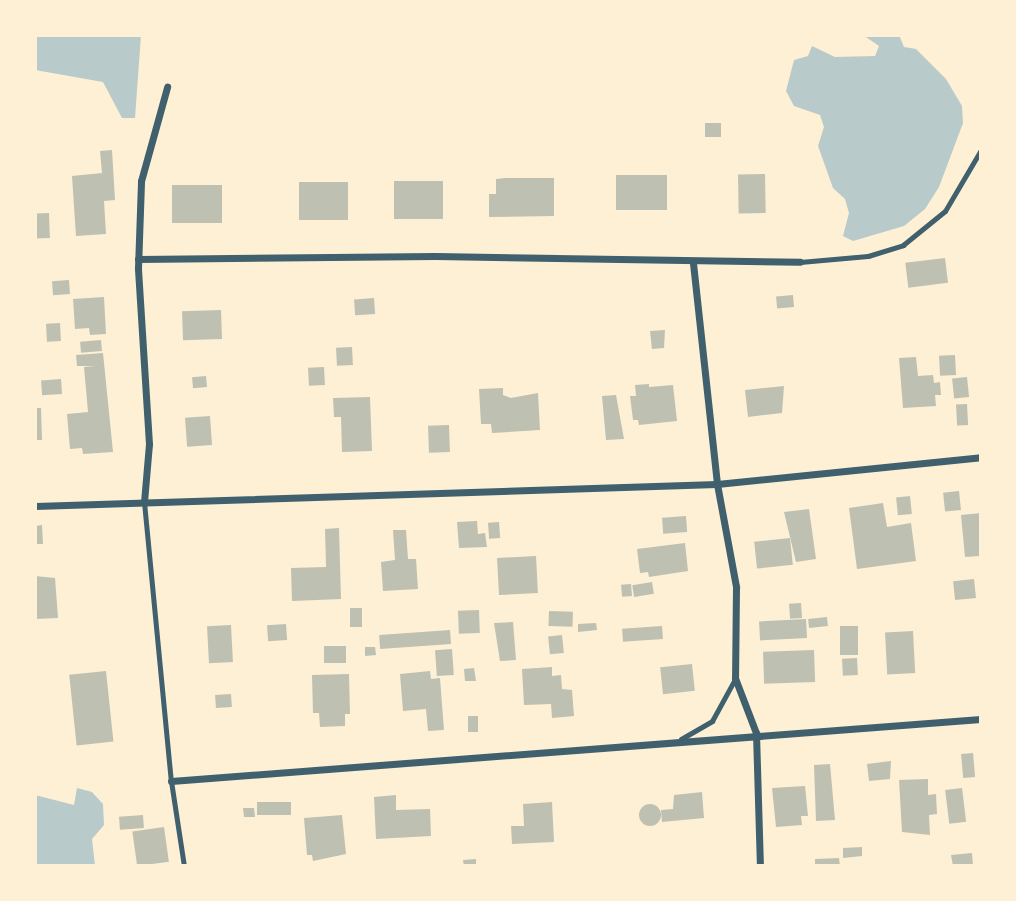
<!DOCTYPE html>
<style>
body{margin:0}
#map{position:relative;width:1016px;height:901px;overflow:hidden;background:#fdf0d5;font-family:Literata,serif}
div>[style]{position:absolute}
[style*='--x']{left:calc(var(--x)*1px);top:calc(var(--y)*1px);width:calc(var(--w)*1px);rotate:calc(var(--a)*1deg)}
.green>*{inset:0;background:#b9caca}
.building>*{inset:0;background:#bec0b2;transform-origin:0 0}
.round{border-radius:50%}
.service>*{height:5px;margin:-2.5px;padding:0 2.5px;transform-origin:2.5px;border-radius:2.5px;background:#3f606c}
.minor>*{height:7px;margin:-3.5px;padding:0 3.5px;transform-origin:3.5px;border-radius:3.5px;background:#3f606c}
span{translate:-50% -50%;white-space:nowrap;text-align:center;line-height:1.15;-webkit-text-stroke:5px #fdf0d5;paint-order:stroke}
.frame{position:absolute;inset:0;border:37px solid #fdf0d5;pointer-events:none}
</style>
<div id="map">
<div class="green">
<div style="clip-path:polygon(35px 35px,141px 35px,135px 118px,122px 118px,103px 82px,35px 70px)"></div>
<div style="clip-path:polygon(863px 35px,899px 35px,904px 47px,916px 49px,946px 79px,962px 106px,963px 123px,939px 187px,925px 209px,904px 226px,853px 241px,843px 236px,849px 213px,845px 199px,833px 188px,818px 146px,824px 127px,820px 115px,794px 106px,786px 91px,794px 60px,808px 56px,812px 46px,835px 57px,875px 56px,879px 46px)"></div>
<div style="clip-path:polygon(77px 788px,92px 792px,103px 804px,104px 825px,92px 839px,95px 866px,35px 866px,35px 795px,74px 805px)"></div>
</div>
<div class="building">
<div style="left:705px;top:123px;width:16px;height:14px"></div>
<div style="clip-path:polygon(112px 150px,115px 200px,104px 201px,106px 234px,76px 236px,72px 176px,102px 173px,100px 151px)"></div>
<div style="left:765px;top:174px;width:39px;height:27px;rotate:89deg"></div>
<div style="left:616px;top:175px;width:51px;height:35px"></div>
<div style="clip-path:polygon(505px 178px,554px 178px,554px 216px,489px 217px,489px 194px,496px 194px,496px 179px)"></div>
<div style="left:394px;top:181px;width:49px;height:38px"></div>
<div style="left:299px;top:182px;width:49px;height:38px"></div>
<div style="left:222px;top:185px;width:38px;height:50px;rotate:90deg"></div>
<div style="left:49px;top:213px;width:25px;height:14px;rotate:88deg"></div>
<div style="left:945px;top:258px;width:25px;height:40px;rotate:83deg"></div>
<div style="left:69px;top:280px;width:14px;height:17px;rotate:86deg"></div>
<div style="left:793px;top:295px;width:12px;height:17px;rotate:85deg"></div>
<div style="clip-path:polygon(104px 297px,106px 334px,90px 335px,89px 328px,75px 329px,73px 299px)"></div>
<div style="left:374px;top:298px;width:16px;height:20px;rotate:86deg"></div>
<div style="left:221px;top:310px;width:29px;height:39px;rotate:88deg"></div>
<div style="left:60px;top:323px;width:18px;height:14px;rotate:87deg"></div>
<div style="clip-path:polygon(665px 330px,664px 348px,652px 349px,650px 331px)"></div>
<div style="left:101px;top:340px;width:11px;height:21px;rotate:85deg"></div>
<div style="left:352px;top:347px;width:18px;height:16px;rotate:87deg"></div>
<div style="clip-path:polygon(103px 353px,113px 452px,83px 454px,82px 448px,70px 449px,67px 414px,88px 412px,84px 367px,95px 366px,77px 366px,76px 355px)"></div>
<div style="left:955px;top:355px;width:20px;height:16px;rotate:87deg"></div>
<div style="clip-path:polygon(916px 357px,918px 376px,933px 375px,934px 383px,940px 382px,941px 395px,935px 395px,936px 406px,903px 408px,899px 358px)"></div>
<div style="left:324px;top:367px;width:18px;height:16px;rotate:87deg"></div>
<div style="left:206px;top:376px;width:11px;height:14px;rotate:85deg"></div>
<div style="left:967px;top:377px;width:20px;height:15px;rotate:84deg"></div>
<div style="left:61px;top:379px;width:15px;height:20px;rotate:86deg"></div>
<div style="clip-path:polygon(649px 384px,649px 387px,673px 385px,677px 421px,639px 425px,638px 420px,633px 420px,630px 396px,636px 396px,635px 385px)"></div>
<div style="clip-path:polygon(784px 386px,782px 413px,748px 417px,745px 390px)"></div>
<div style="clip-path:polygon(503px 388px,503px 395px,511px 398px,538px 393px,540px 430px,492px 433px,491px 424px,481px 424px,479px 389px)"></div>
<div style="clip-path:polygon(616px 395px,624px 439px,606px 440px,602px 396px)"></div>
<div style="clip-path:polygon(370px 397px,372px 451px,342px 452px,341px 417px,334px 417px,333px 398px)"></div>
<div style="left:967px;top:404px;width:21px;height:11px;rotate:87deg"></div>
<div style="clip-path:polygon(35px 408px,41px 408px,42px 440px,35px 440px)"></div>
<div style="left:210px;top:416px;width:29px;height:25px;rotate:86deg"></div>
<div style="left:449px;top:425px;width:27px;height:21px;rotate:88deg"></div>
<div style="left:959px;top:491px;width:19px;height:16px;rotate:84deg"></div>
<div style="left:910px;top:496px;width:18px;height:14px;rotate:84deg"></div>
<div style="clip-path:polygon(883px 503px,887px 527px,911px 523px,916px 561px,857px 569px,849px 508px)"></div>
<div style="clip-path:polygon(809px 509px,816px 559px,796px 562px,784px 512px)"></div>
<div style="clip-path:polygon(981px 513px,980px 556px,965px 557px,961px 515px)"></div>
<div style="left:686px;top:516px;width:16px;height:24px;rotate:86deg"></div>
<div style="clip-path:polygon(477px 521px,478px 534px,485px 533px,487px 547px,459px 548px,457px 522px)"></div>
<div style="left:499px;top:522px;width:16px;height:11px;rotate:86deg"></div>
<div style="clip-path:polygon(42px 525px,43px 544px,35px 544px,35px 526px)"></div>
<div style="clip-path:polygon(339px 528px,341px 599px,292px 601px,291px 568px,326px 567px,325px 529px)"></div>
<div style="clip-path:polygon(393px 530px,406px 530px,408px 559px,416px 559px,418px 589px,383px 591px,381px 562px,395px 560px)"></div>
<div style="left:790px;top:538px;width:27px;height:36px;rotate:84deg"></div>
<div style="clip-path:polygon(685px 543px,688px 571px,649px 577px,648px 572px,640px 573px,637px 549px)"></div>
<div style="left:536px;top:556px;width:37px;height:39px;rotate:87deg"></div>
<div style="clip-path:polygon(35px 576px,55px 578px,58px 618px,35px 619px)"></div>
<div style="left:974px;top:579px;width:19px;height:21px;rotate:84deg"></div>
<div style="left:652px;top:582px;width:12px;height:20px;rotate:81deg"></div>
<div style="left:631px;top:584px;width:12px;height:10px;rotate:85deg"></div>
<div style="left:801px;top:603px;width:15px;height:12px;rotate:86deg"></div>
<div style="left:350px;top:608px;width:12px;height:19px"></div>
<div style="left:479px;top:610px;width:23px;height:21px;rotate:88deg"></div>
<div style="left:549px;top:611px;width:24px;height:15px;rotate:2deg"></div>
<div style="left:827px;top:617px;width:9px;height:19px;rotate:84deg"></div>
<div style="left:806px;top:619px;width:19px;height:47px;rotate:87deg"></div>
<div style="clip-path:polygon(513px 622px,516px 660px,500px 661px,494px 623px)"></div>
<div style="clip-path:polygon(596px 623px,597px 630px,578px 632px,578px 624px)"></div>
<div style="left:286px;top:624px;width:16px;height:19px;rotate:86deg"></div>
<div style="left:231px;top:625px;width:37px;height:24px;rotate:87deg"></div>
<div style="left:662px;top:626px;width:13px;height:40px;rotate:86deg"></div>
<div style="left:840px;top:626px;width:18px;height:29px"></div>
<div style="left:450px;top:630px;width:14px;height:71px;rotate:86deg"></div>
<div style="left:913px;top:631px;width:42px;height:28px;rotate:87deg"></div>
<div style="left:562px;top:635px;width:18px;height:14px;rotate:84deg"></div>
<div style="left:346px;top:646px;width:17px;height:22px;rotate:90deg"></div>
<div style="clip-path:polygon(365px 647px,375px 647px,376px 655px,365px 656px)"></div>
<div style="left:452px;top:649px;width:26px;height:17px;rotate:86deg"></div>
<div style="left:814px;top:650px;width:32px;height:51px;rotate:88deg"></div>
<div style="left:857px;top:658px;width:17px;height:15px;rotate:87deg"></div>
<div style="left:692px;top:664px;width:27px;height:32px;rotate:84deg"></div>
<div style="clip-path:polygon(552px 667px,552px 676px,561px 675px,562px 689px,572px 690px,574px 716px,552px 718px,551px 704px,524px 705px,522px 669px)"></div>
<div style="clip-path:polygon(474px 668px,476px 681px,465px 681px,464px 669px)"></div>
<div style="left:106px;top:671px;width:71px;height:37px;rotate:84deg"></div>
<div style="clip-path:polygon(430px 671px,431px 679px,440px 678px,444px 730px,428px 731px,426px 709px,403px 711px,400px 674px)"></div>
<div style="clip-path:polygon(349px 674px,350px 714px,345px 714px,345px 726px,320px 727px,319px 713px,313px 713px,312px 675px)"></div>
<div style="left:231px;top:694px;width:13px;height:16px;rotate:86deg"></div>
<div style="left:468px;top:716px;width:10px;height:16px"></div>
<div style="left:973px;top:753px;width:24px;height:12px;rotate:85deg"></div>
<div style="clip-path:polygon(891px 761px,890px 779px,869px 781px,867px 764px)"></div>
<div style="clip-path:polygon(830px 764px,835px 820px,816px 821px,814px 765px)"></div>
<div style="clip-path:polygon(928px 779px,928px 795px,936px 794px,937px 814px,929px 815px,930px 835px,902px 832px,899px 780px)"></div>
<div style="clip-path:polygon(805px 786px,808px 816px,801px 816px,802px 825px,776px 827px,772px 788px)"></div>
<div style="left:962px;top:788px;width:34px;height:17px;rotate:83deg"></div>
<div style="clip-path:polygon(702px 792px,704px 818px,662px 822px,661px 810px,673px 809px,674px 795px)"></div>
<div style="clip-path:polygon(396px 795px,396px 810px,430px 809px,431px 836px,376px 839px,374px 797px)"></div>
<div style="left:291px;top:802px;width:13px;height:34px;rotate:90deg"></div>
<div style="clip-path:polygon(552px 802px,554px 842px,512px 844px,511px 826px,524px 826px,523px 804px)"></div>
<div class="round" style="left:639px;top:804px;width:22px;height:22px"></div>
<div style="clip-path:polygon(243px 808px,254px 808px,255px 817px,244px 817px)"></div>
<div style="left:143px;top:815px;width:13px;height:24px;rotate:86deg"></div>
<div style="clip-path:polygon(342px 815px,346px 854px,313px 861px,312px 855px,307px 855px,304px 818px)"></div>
<div style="left:164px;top:827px;width:35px;height:32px;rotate:82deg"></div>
<div style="clip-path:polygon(862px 847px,862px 856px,843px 858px,843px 848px)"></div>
<div style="clip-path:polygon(972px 853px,973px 866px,953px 866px,951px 855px)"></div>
<div style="clip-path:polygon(839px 858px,840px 866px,815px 866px,815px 859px)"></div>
<div style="clip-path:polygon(476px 859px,476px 866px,464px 866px,463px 860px)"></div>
</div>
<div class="service">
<div style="--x:800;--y:262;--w:68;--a:-5"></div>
<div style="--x:868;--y:256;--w:37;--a:-17"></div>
<div style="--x:903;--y:245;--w:54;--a:-39"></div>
<div style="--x:945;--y:211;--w:71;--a:-59.5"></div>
<div style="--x:144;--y:502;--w:280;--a:84.5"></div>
<div style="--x:171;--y:781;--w:86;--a:81.3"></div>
<div style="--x:681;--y:739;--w:36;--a:-30"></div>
<div style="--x:712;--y:721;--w:48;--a:-61.3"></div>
</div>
<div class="minor">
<div style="--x:138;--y:259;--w:297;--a:-0.6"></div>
<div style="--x:435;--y:256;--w:365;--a:0.9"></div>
<div style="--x:693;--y:263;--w:222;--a:83.8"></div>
<div style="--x:717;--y:484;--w:105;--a:79.5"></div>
<div style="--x:736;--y:587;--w:91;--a:90.6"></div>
<div style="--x:735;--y:678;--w:59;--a:69.1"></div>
<div style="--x:756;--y:733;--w:133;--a:88.3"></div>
<div style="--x:144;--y:502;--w:58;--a:-85.1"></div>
<div style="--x:149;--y:444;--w:176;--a:-93.6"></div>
<div style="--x:138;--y:268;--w:87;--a:-88"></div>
<div style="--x:141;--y:181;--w:98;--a:-74.5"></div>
<div style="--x:35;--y:506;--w:682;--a:-1.85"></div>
<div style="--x:717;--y:484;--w:265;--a:-5.8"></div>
<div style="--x:171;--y:781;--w:812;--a:-4.38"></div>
</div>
<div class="frame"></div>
</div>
